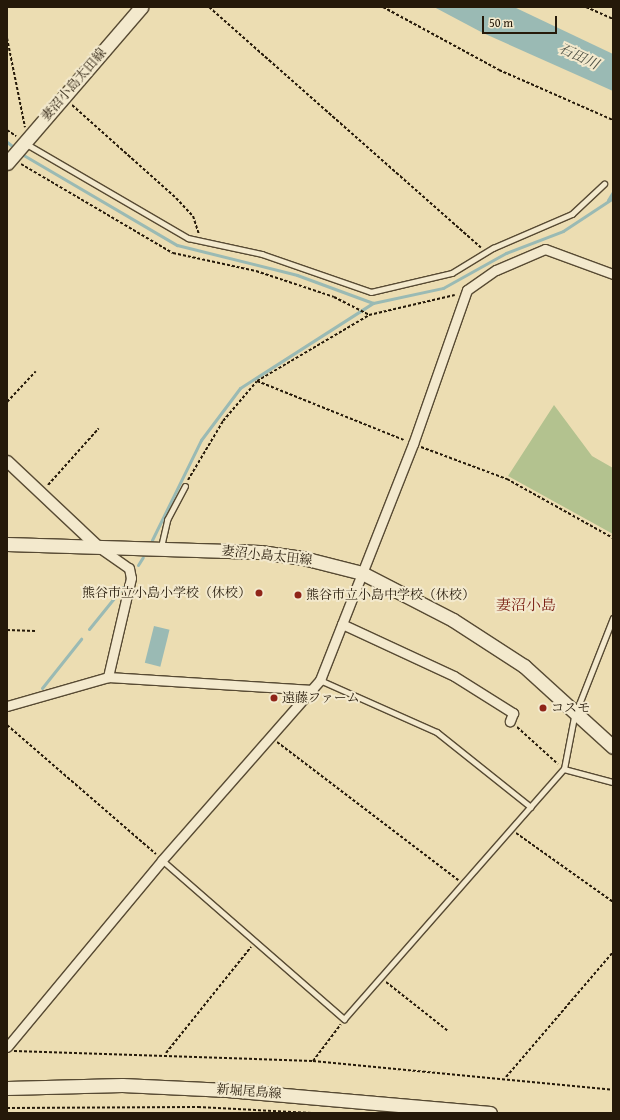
<!DOCTYPE html>
<meta charset="utf-8">
<style>
body{margin:0}
#map{position:relative;width:620px;height:1120px;overflow:hidden;background:#ecddb2;font-family:"Gentium Book Plus","Noto Serif JP",serif}
div>[style]{position:absolute}
[style*='--x']{left:calc(var(--x)*1px);top:calc(var(--y)*1px);width:calc(var(--w)*1px);rotate:calc(var(--a)*1deg)}
.green>*{inset:0;background:#b3c28f}
.water>*{inset:0;background:#9abab4;transform-origin:0 0}
.stream>*{height:3px;margin:-1.5px;padding:0 1.5px;transform-origin:1.5px;border-radius:1.5px;background:#9abab4}
.path>*{height:2px;margin-top:-1px;transform-origin:0;background:repeating-linear-gradient(90deg,#251909 0 3px,transparent 0 5px)}
.roads{filter:drop-shadow(1px 0 #574a33) drop-shadow(-1px 0 #574a33) drop-shadow(0 1px #574a33) drop-shadow(0 -1px #574a33)}
.service>*{height:4.5px;margin:-2.25px;padding:0 2.25px;transform-origin:2.25px;border-radius:2.25px;background:#f3e9cd}
.minor>*{height:9px;margin:-4.5px;padding:0 4.5px;transform-origin:4.5px;border-radius:4.5px;background:#f3e9cd}
.tertiary>*{height:11px;margin:-5.5px;padding:0 5.5px;transform-origin:5.5px;border-radius:5.5px;background:#f3e9cd}
.secondary>*{height:13px;margin:-6.5px;padding:0 6.5px;transform-origin:6.5px;border-radius:6.5px;background:#f3e9cd}
.dots>*{width:11px;height:11px;translate:-50% -50%;box-sizing:border-box;border:2px solid #f3e9cd;border-radius:50%}
span{translate:-50% -50%;white-space:nowrap;text-align:center;line-height:1.15;-webkit-text-stroke:4px #f3e9cd;paint-order:stroke}
.street-label{font-size:13px;color:#251909}
.poi-label{font-size:13px;color:#251909}
.right{translate:-100% -50%;text-align:right}
.left{translate:0 -50%;text-align:left}
.water-label{font-size:14px;color:#4e5145;font-style:italic}
.quarter-label{font-size:15px;color:#7a1f14}
.frame{position:absolute;inset:0;border:8px solid #251909;pointer-events:none}
.scale{position:absolute;left:482px;top:16px;width:75px;height:18px;box-sizing:border-box;border:2px solid #251909;border-top:0;padding-left:5px;font-size:12px;line-height:14px;white-space:nowrap;color:#251909;-webkit-text-stroke:3px #f3e9cd;paint-order:stroke}
</style>
<div id="map">
<div class="green">
<div style="clip-path:polygon(554px 405px,592px 456px,613px 468px,613px 534px,508px 476px)"></div>
</div>
<div class="water">
<div style="clip-path:polygon(434px 7px,514px 7px,613px 54px,613px 91px,483px 33px)"></div>
<div style="left:154px;top:626px;width:16px;height:38px;rotate:14deg"></div>
</div>
<div class="stream">
<div style="--x:7;--y:142;--w:11;--a:38"></div>
<div style="--x:20;--y:153;--w:182;--a:30.4"></div>
<div style="--x:177;--y:245;--w:124;--a:14"></div>
<div style="--x:297;--y:275;--w:81;--a:20.2"></div>
<div style="--x:373;--y:303;--w:72;--a:-12.1"></div>
<div style="--x:443;--y:288;--w:72;--a:-29.1"></div>
<div style="--x:506;--y:253;--w:61;--a:-21.1"></div>
<div style="--x:563;--y:231;--w:60;--a:-33.4"></div>
<div style="--x:608;--y:200;--w:9;--a:-58"></div>
<div style="--x:152;--y:540;--w:111;--a:-63.9"></div>
<div style="--x:201;--y:440;--w:65;--a:-53.1"></div>
<div style="--x:240;--y:388;--w:158;--a:-32.6"></div>
<div style="--x:138;--y:565;--w:9;--a:-58"></div>
<div style="--x:89;--y:629;--w:54;--a:-51"></div>
<div style="--x:42;--y:688;--w:63;--a:-51.5"></div>
</div>
<div class="path">
<div style="--x:209;--y:7;--w:363;--a:41.5"></div>
<div style="--x:383;--y:7;--w:132;--a:28.5"></div>
<div style="--x:499;--y:70;--w:124;--a:23.7"></div>
<div style="--x:586;--y:7;--w:30;--a:24"></div>
<div style="--x:7;--y:38;--w:91;--a:78.6"></div>
<div style="--x:72;--y:105;--w:140;--a:41.8"></div>
<div style="--x:176;--y:198;--w:25;--a:47"></div>
<div style="--x:193;--y:216;--w:19;--a:72"></div>
<div style="--x:7;--y:130;--w:11;--a:34"></div>
<div style="--x:21;--y:164;--w:176;--a:30.4"></div>
<div style="--x:173;--y:253;--w:85;--a:12.2"></div>
<div style="--x:256;--y:271;--w:82;--a:18.4"></div>
<div style="--x:334;--y:297;--w:39;--a:27"></div>
<div style="--x:257;--y:381;--w:158;--a:21.9"></div>
<div style="--x:7;--y:402;--w:42;--a:-46.9"></div>
<div style="--x:421;--y:447;--w:92;--a:20.4"></div>
<div style="--x:507;--y:479;--w:121;--a:29.1"></div>
<div style="--x:188;--y:480;--w:69;--a:-59.3"></div>
<div style="--x:223;--y:421;--w:52;--a:-49.6"></div>
<div style="--x:257;--y:381;--w:130;--a:-30.5"></div>
<div style="--x:369;--y:315;--w:88;--a:-13.1"></div>
<div style="--x:48;--y:485;--w:76;--a:-48.2"></div>
<div style="--x:7;--y:630;--w:28;--a:2"></div>
<div style="--x:7;--y:725;--w:197;--a:40.9"></div>
<div style="--x:517;--y:727;--w:55;--a:42.1"></div>
<div style="--x:277;--y:742;--w:228;--a:37.3"></div>
<div style="--x:516;--y:833;--w:119;--a:35.4"></div>
<div style="--x:386;--y:982;--w:79;--a:38.3"></div>
<div style="--x:14;--y:1051;--w:299;--a:1.9"></div>
<div style="--x:313;--y:1061;--w:301;--a:5.5"></div>
<div style="--x:166;--y:1053;--w:136;--a:-51.3"></div>
<div style="--x:313;--y:1061;--w:46;--a:-52.9"></div>
<div style="--x:506;--y:1077;--w:165;--a:-49.4"></div>
<div style="--x:7;--y:1108;--w:191;--a:-0.3"></div>
<div style="--x:198;--y:1107;--w:114;--a:3"></div>
</div>
<div class="roads">
<div class="service">
<div style="--x:25;--y:143;--w:189;--a:30.2"></div>
<div style="--x:188;--y:238;--w:76;--a:12.2"></div>
<div style="--x:262;--y:254;--w:115;--a:19.2"></div>
<div style="--x:371;--y:292;--w:83;--a:-13.2"></div>
<div style="--x:452;--y:273;--w:48;--a:-31.4"></div>
<div style="--x:493;--y:248;--w:86;--a:-23.3"></div>
<div style="--x:572;--y:214;--w:44;--a:-43.2"></div>
<div style="--x:161;--y:547;--w:28;--a:-77"></div>
<div style="--x:167;--y:520;--w:38;--a:-62"></div>
<div style="--x:320;--y:680;--w:128;--a:24"></div>
<div style="--x:437;--y:732;--w:120;--a:38.6"></div>
<div style="--x:564;--y:769;--w:51;--a:14.9"></div>
<div style="--x:162;--y:860;--w:242;--a:41.1"></div>
<div style="--x:344;--y:1019;--w:333;--a:-48.7"></div>
<div style="--x:564;--y:769;--w:53;--a:-79.1"></div>
<div style="--x:574;--y:717;--w:106;--a:-68.5"></div>
</div>
<div class="minor">
<div style="--x:100;--y:548;--w:35;--a:35"></div>
<div style="--x:129;--y:568;--w:10;--a:79"></div>
<div style="--x:131;--y:578;--w:102;--a:103.1"></div>
<div style="--x:342;--y:624;--w:123;--a:24.9"></div>
<div style="--x:454;--y:676;--w:70;--a:32.1"></div>
<div style="--x:513;--y:713;--w:9;--a:111"></div>
<div style="--x:7;--y:706;--w:105;--a:-16"></div>
<div style="--x:108;--y:677;--w:205;--a:3.6"></div>
<div style="--x:7;--y:1047;--w:243;--a:-50.3"></div>
<div style="--x:162;--y:860;--w:240;--a:-48.7"></div>
<div style="--x:320;--y:680;--w:254;--a:-68.5"></div>
<div style="--x:413;--y:444;--w:163;--a:-70.7"></div>
<div style="--x:467;--y:290;--w:35;--a:-35"></div>
<div style="--x:496;--y:270;--w:53;--a:-23.2"></div>
<div style="--x:545;--y:249;--w:72;--a:20.2"></div>
</div>
<div class="tertiary">
<div style="--x:7;--y:461;--w:122;--a:43.3"></div>
</div>
<div class="secondary">
<div style="--x:7;--y:163;--w:206;--a:-49.3"></div>
<div style="--x:7;--y:544;--w:253;--a:1.8"></div>
<div style="--x:260;--y:552;--w:43;--a:7.9"></div>
<div style="--x:303;--y:558;--w:61;--a:14.3"></div>
<div style="--x:362;--y:573;--w:102;--a:27.3"></div>
<div style="--x:453;--y:620;--w:85;--a:32.9"></div>
<div style="--x:524;--y:666;--w:120;--a:42.3"></div>
<div style="--x:7;--y:1088;--w:115;--a:-1.5"></div>
<div style="--x:122;--y:1085;--w:105;--a:2.7"></div>
<div style="--x:227;--y:1090;--w:264;--a:5"></div>
</div>
</div>
<div class="dots">
<div style="left:259px;top:593px;background:#8f2418"></div>
<div style="left:298px;top:595px;background:#8f2418"></div>
<div style="left:274px;top:698px;background:#8f2418"></div>
<div style="left:543px;top:708px;background:#8f2418"></div>
</div>
<div class="street-label">
<span style="left:74px;top:85px;rotate:-49deg">妻沼小島太田線</span>
<span style="left:267px;top:556px;rotate:6deg">妻沼小島太田線</span>
<span style="left:249px;top:1092px;rotate:4deg">新堀尾島線</span>
</div>
<div class="poi-label">
<span class="right" style="left:251px;top:593px">熊谷市立小島小学校（休校）</span>
<span class="left" style="left:306px;top:595px">熊谷市立小島中学校（休校）</span>
<span class="left" style="left:282px;top:698px">遠藤ファーム</span>
<span class="left" style="left:551px;top:708px">コスモ</span>
</div>
<div class="water-label">
<span style="left:579px;top:56px;rotate:25deg">石田川</span>
</div>
<div class="quarter-label">
<span style="left:526px;top:605px">妻沼小島</span>
</div>
<div class="frame"></div>
<div class="scale">50 m</div>
</div>
